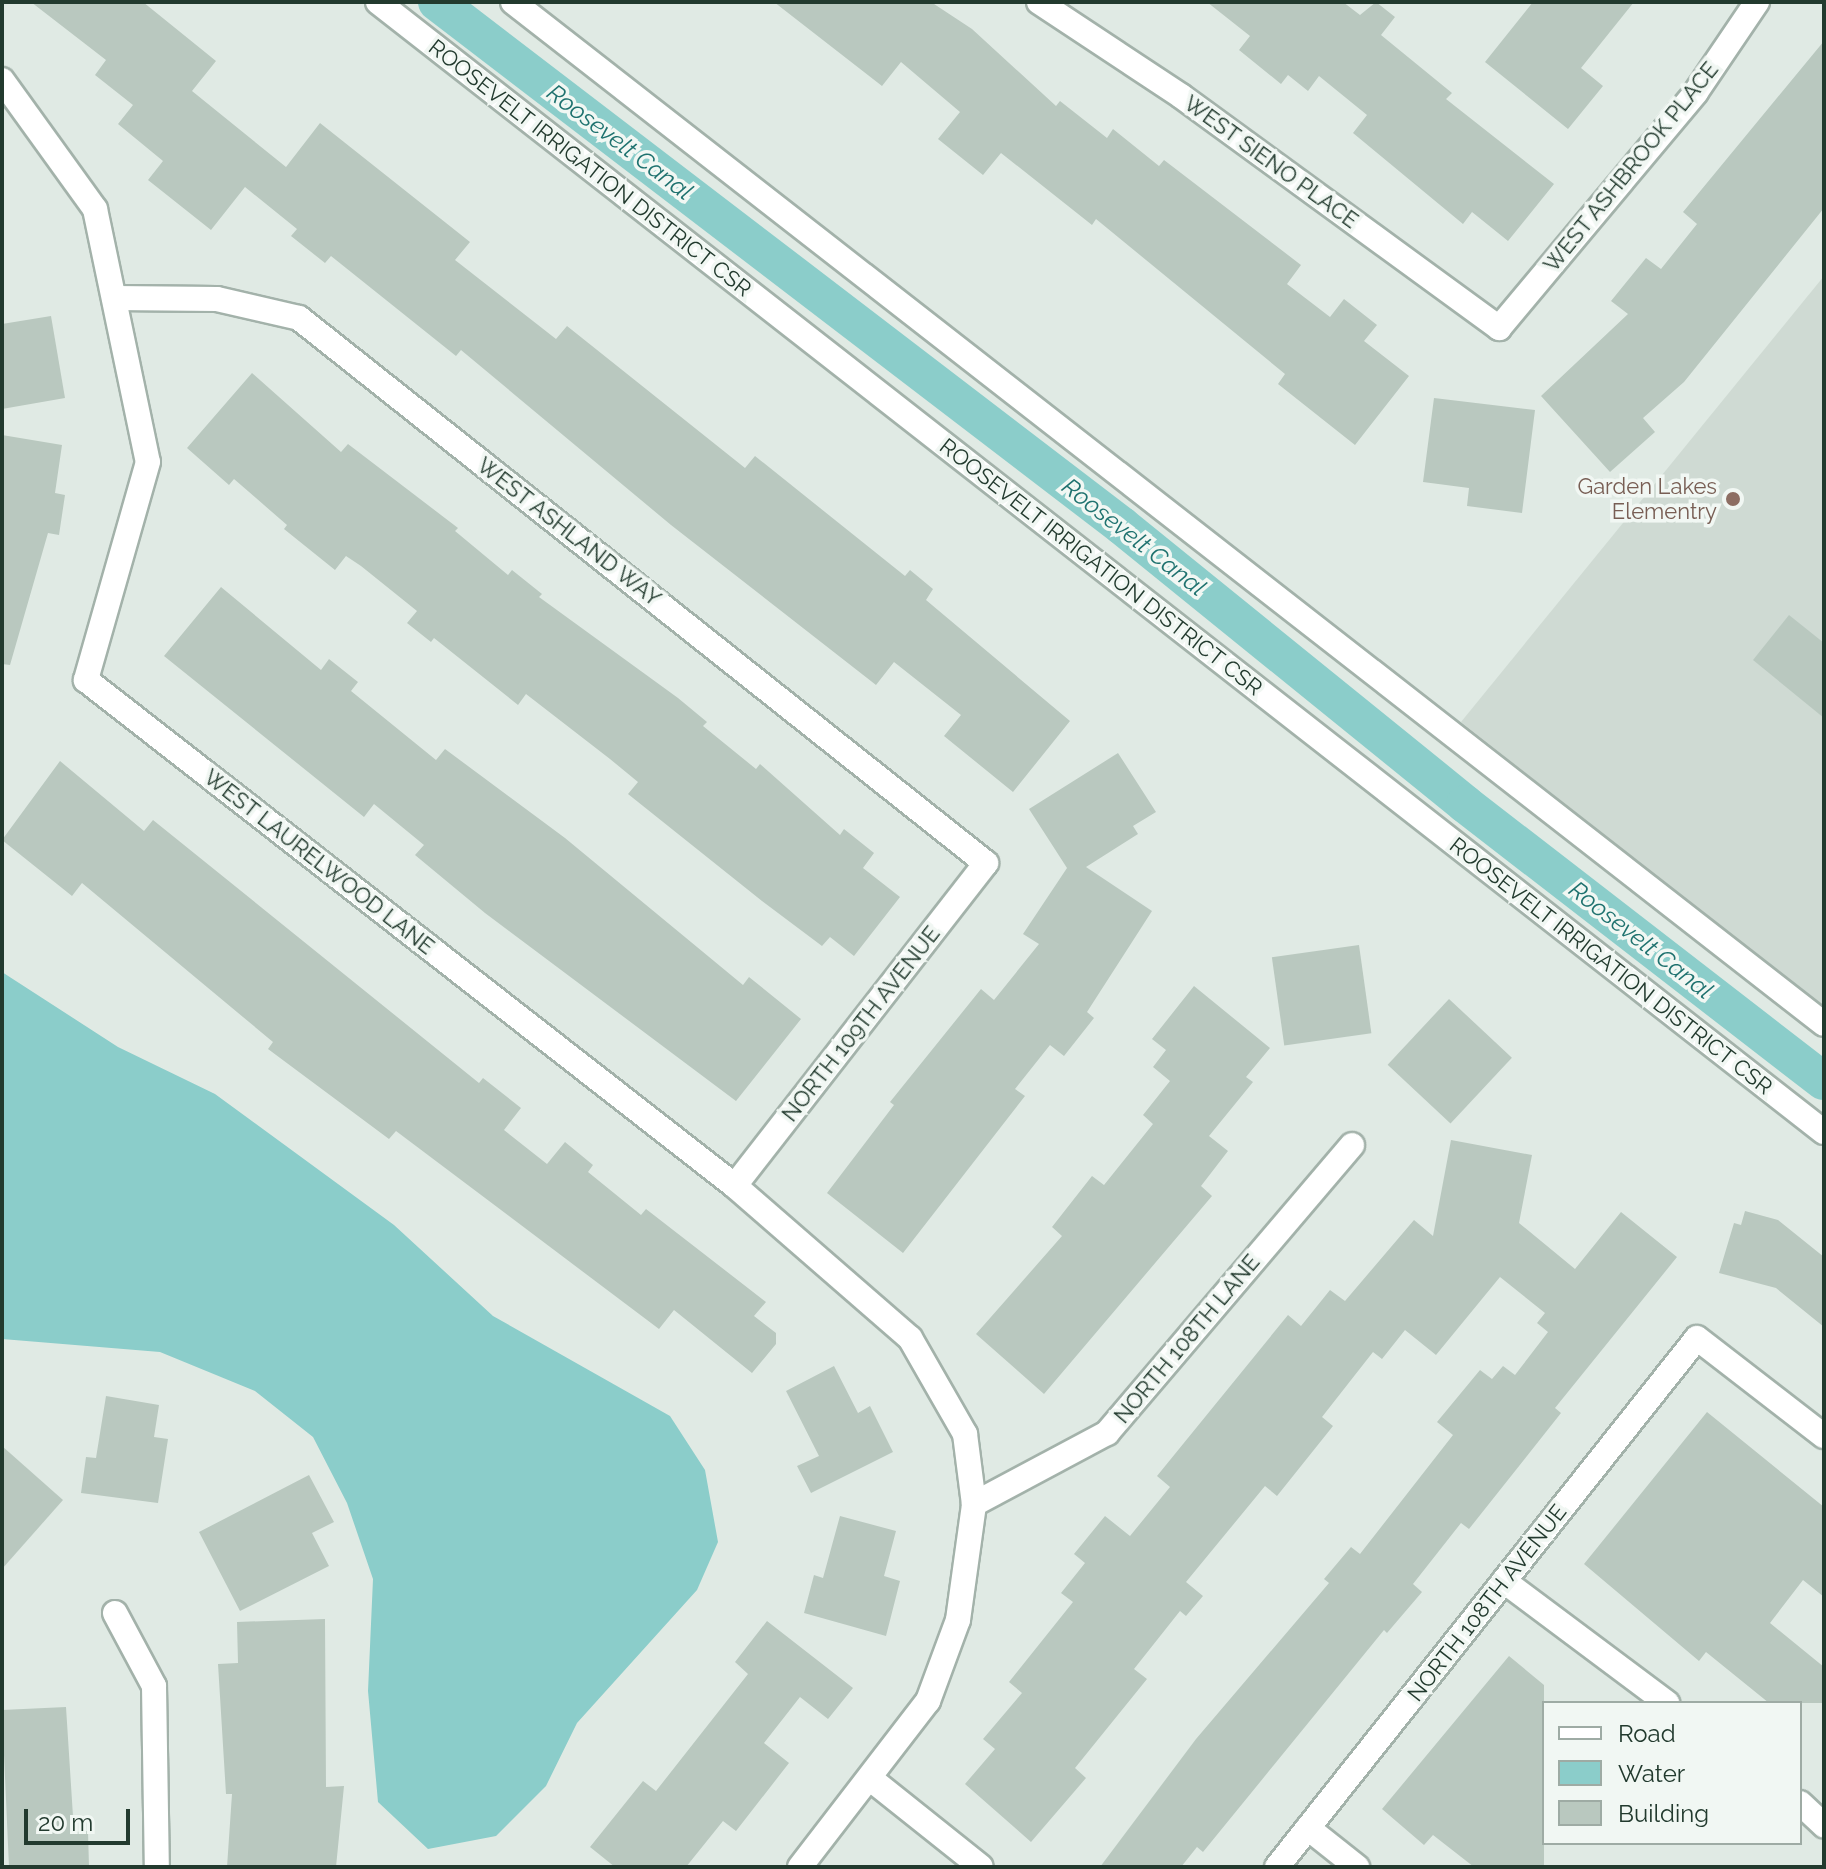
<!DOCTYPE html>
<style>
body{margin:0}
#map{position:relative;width:1826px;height:1869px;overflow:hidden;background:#e0eae4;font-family:Raleway,sans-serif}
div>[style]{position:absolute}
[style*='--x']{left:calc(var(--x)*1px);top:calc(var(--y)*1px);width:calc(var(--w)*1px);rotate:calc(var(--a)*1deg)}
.built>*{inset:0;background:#cfdad3}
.water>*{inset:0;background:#8bcdca}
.canal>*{height:38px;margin:-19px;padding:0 19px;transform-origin:19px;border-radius:19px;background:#8bcdca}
.building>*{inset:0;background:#b9c8bf;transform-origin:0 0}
.roads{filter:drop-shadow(2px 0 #a3b2aa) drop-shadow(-2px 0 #a3b2aa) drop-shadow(0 2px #a3b2aa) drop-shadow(0 -2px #a3b2aa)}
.minor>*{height:24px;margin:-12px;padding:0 12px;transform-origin:12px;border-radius:12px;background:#fff}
.dots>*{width:22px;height:22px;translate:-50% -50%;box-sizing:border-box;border:4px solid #f1f7f3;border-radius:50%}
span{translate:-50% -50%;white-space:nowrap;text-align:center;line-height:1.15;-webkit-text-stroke:7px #f1f7f3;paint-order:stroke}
.street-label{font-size:22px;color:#223a2e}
.education-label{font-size:22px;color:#785e54}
.right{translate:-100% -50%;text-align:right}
.water-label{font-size:24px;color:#1f726f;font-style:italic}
.frame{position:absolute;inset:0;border:4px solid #223a2e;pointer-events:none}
.legend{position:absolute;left:1542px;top:1701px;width:260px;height:144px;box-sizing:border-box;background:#f1f7f3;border:2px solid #9eaba4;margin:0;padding:10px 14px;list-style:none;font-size:24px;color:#223a2e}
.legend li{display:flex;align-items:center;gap:16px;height:40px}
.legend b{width:40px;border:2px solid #9eaba4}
.scale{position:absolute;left:24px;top:1809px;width:106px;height:36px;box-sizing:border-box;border:4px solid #223a2e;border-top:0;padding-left:10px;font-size:24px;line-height:28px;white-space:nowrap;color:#223a2e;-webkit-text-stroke:6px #f1f7f3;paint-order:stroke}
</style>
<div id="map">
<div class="built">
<div style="clip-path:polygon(1824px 276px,1824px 1008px,1461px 722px)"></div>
</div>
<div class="water">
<div style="clip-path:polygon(2px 972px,118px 1047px,215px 1094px,394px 1225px,493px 1316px,670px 1416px,705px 1470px,718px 1542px,697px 1590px,577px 1723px,546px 1786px,496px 1836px,428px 1849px,378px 1802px,368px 1691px,373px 1579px,347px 1503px,313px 1437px,255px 1391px,160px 1352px,2px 1339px)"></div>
</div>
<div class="canal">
<div style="--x:437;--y:2;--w:862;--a:37.41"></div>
<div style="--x:1122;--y:526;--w:442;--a:39"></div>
<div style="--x:1465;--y:804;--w:453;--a:37.7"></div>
</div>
<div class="building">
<div style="clip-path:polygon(31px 2px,143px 2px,216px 61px,192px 91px,286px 167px,320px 123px,470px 242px,455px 260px,556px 339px,567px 326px,745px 468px,755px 456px,905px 576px,910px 570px,933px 589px,926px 600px,1070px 721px,1013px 792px,944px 736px,961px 715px,894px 662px,876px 685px,671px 525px,461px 350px,456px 356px,331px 256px,325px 263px,291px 236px,297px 229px,245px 187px,211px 230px,148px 180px,163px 161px,118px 124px,133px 105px,95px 75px,106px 60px)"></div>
<div style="clip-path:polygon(774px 2px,931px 2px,972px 29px,1056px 106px,1060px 101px,1107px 138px,1113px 129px,1159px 166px,1164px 160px,1301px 265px,1287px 284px,1330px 317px,1344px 299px,1377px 325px,1364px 341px,1409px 376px,1355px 445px,1278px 384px,1285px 374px,1096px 219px,1092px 225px,1001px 153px,983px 175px,938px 139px,960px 112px,901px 62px,882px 86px)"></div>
<div style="clip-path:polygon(1207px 2px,1343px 2px,1360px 15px,1376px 2px,1395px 17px,1381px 35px,1452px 93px,1446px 99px,1554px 184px,1508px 241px,1472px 212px,1463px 224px,1353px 133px,1367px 115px,1319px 76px,1308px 91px,1288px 75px,1281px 84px,1239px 50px,1250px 36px)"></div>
<div style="clip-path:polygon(1533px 2px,1634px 2px,1581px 68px,1603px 86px,1568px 129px,1485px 62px)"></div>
<div style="clip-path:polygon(1824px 41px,1824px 208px,1684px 382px,1643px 418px,1655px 432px,1610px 472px,1541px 396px,1628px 314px,1611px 301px,1646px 258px,1661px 269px,1697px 224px,1683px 212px)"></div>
<div style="clip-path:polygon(51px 316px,65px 398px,2px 409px,2px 324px)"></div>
<div style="clip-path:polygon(252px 373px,341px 452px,348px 444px,458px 528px,455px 531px,508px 575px,512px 570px,542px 594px,539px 597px,678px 698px,707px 722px,703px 726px,756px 769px,760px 764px,840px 835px,844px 829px,874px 853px,863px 868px,900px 897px,854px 956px,830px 937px,822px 946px,762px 901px,628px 794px,638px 782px,610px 759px,526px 694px,518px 705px,434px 638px,431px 642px,407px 623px,417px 611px,361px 566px,346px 556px,335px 570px,284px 529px,287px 525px,234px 479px,229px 485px,187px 448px)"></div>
<div style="clip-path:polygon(1434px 398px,1535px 410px,1522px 513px,1467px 506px,1469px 488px,1423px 482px)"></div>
<div style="clip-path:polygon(2px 435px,62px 445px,55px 493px,65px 495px,59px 535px,48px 533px,10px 665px,2px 664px)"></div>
<div style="clip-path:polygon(221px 587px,321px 670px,329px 659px,358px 682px,351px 691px,436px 760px,445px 749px,565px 838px,743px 985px,749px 977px,801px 1019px,736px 1101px,485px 913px,415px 855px,424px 845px,374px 804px,364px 817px,164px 656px)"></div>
<div style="clip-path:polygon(1789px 615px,1824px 643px,1824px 718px,1753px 660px)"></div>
<div style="clip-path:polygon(1118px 753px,1156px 812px,1133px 826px,1138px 834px,1086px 867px,1152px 911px,1087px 1012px,1094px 1018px,1064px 1056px,1050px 1045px,1015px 1089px,1025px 1096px,903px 1253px,827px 1193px,894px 1105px,890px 1102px,981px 989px,994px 1000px,1039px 944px,1023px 934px,1067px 868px,1029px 809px)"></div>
<div style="clip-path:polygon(60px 761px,144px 831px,153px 820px,479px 1083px,483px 1078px,521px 1108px,504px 1130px,547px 1164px,565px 1142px,593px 1165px,588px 1172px,641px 1215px,646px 1209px,766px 1302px,754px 1316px,776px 1333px,776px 1344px,752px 1373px,674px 1310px,659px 1329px,396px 1131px,389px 1139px,268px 1049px,273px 1042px,82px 883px,72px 896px,2px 840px)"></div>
<div style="left:1359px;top:945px;width:89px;height:88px;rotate:82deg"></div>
<div style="clip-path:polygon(1194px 986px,1270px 1048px,1246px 1077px,1253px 1082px,1209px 1136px,1228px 1151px,1201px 1186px,1212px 1196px,1044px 1394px,976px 1334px,1062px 1236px,1052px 1227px,1092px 1176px,1104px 1185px,1153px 1124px,1143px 1115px,1170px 1081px,1153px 1067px,1166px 1050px,1152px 1039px)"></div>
<div style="left:1449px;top:999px;width:86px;height:90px;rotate:43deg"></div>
<div style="clip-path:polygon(1451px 1140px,1532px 1155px,1519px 1223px,1575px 1269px,1621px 1212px,1677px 1257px,1555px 1408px,1561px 1413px,1469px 1529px,1461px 1523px,1413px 1584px,1422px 1592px,1387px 1633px,1384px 1630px,1203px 1852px,1197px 1847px,1181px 1867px,1100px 1867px,1196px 1739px,1329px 1583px,1324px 1579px,1351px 1547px,1360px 1554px,1453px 1435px,1437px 1422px,1480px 1370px,1492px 1379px,1503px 1366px,1515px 1375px,1548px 1332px,1537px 1323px,1545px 1313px,1500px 1277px,1436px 1355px,1405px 1330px,1382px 1359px,1373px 1352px,1322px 1417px,1333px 1426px,1277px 1496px,1265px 1486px,1186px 1582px,1203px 1596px,1186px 1616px,1180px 1611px,1134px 1669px,1147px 1679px,1075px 1768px,1086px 1778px,1031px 1842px,965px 1784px,995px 1749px,983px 1739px,1022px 1693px,1009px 1682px,1073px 1602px,1061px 1593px,1085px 1563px,1074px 1554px,1105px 1516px,1130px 1536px,1170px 1487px,1157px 1476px,1288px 1315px,1301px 1326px,1330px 1290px,1345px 1301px,1414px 1220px,1433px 1236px)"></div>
<div style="clip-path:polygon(1745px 1211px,1778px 1220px,1824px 1257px,1824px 1327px,1776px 1288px,1719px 1273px,1734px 1223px,1741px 1225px)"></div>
<div style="clip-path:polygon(834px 1366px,858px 1413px,870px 1406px,893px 1452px,811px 1493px,797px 1466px,819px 1456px,786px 1391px)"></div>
<div style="clip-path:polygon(106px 1396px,159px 1405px,154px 1437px,168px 1439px,158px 1503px,81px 1493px,86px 1457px,96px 1458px)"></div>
<div style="clip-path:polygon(1707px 1412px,1824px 1507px,1824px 1597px,1803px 1580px,1770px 1623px,1824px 1667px,1824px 1703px,1769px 1703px,1706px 1652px,1699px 1661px,1584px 1564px)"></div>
<div style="clip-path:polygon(2px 1446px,63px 1500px,2px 1569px)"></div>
<div style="clip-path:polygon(309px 1475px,334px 1522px,312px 1533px,329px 1566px,240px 1611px,199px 1532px)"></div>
<div style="clip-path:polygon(840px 1516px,896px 1531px,884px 1576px,900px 1581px,886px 1636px,804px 1613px,814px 1575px,823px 1578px)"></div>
<div style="clip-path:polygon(325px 1619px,326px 1787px,344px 1786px,336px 1867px,227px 1867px,232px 1794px,226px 1794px,218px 1664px,238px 1663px,237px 1622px)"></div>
<div style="clip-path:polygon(767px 1621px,853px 1688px,828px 1719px,800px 1697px,764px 1743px,789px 1763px,736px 1831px,723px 1821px,686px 1867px,615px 1867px,590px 1847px,643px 1781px,656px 1791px,748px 1674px,735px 1662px)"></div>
<div style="clip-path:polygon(1509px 1656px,1544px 1685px,1544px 1867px,1474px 1867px,1433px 1835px,1424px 1845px,1382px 1809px)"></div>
<div style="clip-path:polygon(66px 1707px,74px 1832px,88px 1831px,89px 1867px,9px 1867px,2px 1710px)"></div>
</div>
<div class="roads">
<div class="minor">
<div style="--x:378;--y:2;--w:1835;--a:38.01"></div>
<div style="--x:513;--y:2;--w:1662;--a:37.94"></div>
<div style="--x:1039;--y:2;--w:170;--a:33.5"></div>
<div style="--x:1181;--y:96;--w:394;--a:36.1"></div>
<div style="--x:1499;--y:328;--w:307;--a:-50.1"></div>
<div style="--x:1696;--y:92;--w:109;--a:-55.9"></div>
<div style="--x:2;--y:80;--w:159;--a:54.2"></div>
<div style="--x:95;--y:209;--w:258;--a:78.2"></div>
<div style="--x:148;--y:462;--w:227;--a:105.9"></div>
<div style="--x:86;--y:680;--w:823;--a:37.94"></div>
<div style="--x:735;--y:1186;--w:232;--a:41"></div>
<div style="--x:910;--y:1338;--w:111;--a:60.2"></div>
<div style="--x:965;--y:1434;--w:71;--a:82.7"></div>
<div style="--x:114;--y:298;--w:103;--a:0.6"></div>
<div style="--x:217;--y:299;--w:84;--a:13"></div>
<div style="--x:299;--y:318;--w:877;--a:38.43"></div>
<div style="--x:986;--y:863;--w:409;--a:127.9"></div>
<div style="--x:1504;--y:1581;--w:204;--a:36.8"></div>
<div style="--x:115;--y:1613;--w:83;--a:61.9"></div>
<div style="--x:154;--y:1686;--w:181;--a:89.1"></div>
<div style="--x:872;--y:1780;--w:139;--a:38.6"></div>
<div style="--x:1800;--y:1803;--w:33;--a:43"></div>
<div style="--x:1308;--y:1828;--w:63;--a:38.5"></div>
<div style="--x:800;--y:1867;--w:210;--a:-52.4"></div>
<div style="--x:928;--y:1701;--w:86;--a:-69.7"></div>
<div style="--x:958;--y:1620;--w:117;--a:-82.1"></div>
<div style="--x:974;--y:1504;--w:151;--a:-28.1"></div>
<div style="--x:1107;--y:1433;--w:378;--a:-49.6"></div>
<div style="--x:1277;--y:1867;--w:675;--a:-51.55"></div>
<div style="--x:1697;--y:1338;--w:160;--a:37.7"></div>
</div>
</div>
<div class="dots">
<div style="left:1733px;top:499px;background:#8d6e63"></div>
</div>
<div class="street-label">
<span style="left:1271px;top:162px;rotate:36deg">WEST SIENO PLACE</span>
<span style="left:1631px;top:167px;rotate:-51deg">WEST ASHBROOK PLACE</span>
<span style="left:590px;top:168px;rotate:38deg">ROOSEVELT IRRIGATION DISTRICT CSR</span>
<span style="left:569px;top:532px;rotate:38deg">WEST ASHLAND WAY</span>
<span style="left:1101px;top:567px;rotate:38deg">ROOSEVELT IRRIGATION DISTRICT CSR</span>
<span style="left:319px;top:862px;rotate:38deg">WEST LAURELWOOD LANE</span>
<span style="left:1611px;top:966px;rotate:38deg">ROOSEVELT IRRIGATION DISTRICT CSR</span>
<span style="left:861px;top:1024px;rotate:-52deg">NORTH 109TH AVENUE</span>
<span style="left:1187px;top:1339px;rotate:-50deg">NORTH 108TH LANE</span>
<span style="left:1487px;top:1603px;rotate:-52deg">NORTH 108TH AVENUE</span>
</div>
<div class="education-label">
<span class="right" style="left:1717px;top:499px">Garden Lakes<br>Elementry</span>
</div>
<div class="water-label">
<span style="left:620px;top:142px;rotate:37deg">Roosevelt Canal</span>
<span style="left:1134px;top:537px;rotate:38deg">Roosevelt Canal</span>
<span style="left:1641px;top:940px;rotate:38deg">Roosevelt Canal</span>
</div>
<div class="frame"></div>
<ul class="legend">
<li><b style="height:10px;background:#fff"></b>Road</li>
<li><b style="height:22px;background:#8bcdca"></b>Water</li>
<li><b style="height:22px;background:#b9c8bf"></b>Building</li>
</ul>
<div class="scale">20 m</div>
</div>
